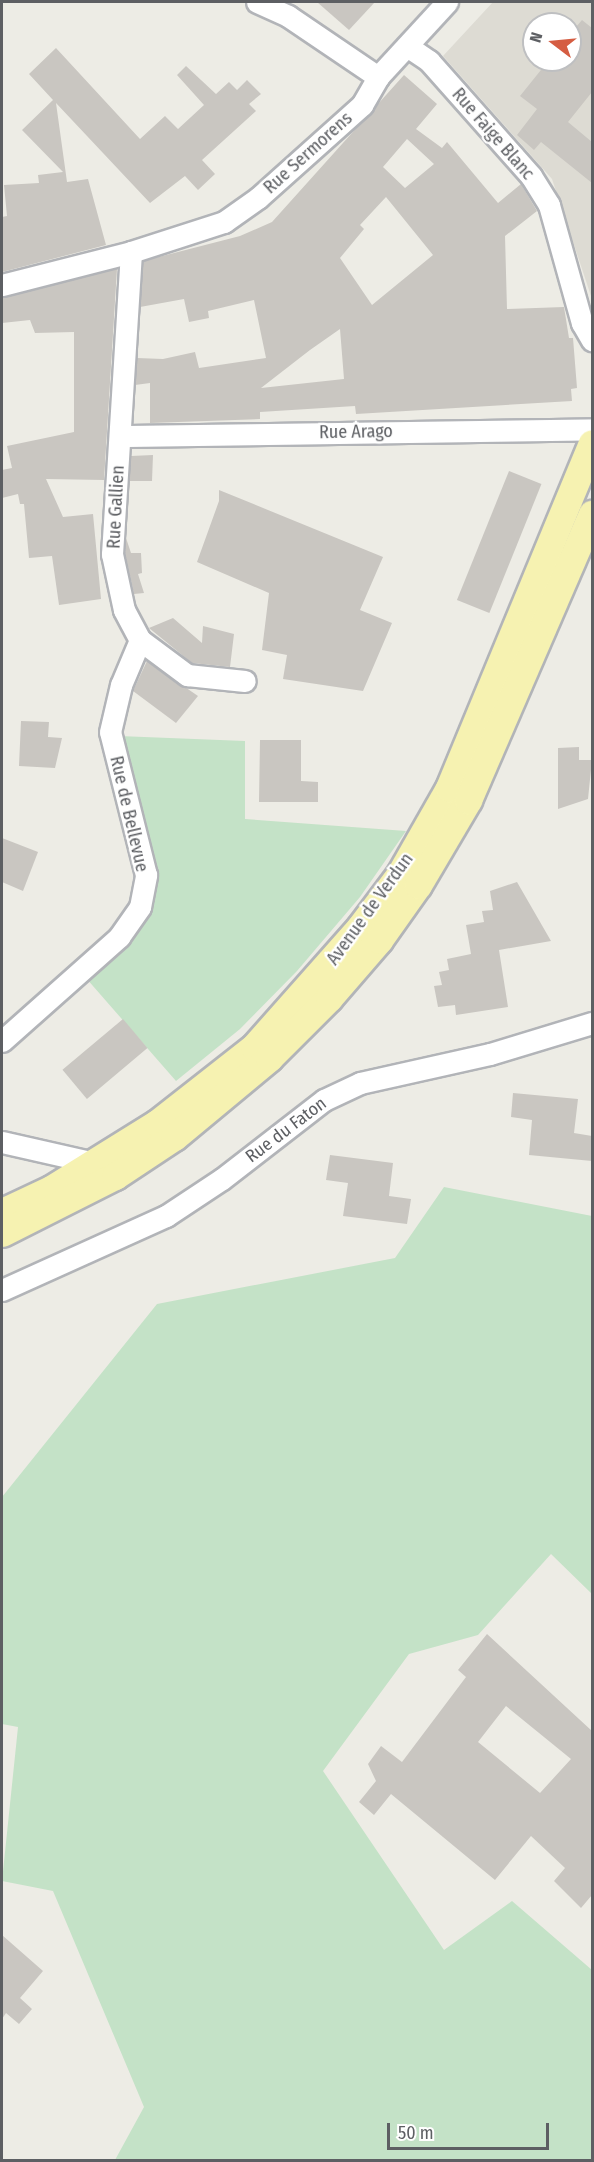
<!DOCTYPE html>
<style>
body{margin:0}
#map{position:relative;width:594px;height:2162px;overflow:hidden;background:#edece5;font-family:"Fira Sans Condensed",sans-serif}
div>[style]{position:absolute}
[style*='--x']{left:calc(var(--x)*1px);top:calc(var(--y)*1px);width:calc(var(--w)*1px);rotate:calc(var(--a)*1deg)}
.education>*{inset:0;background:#dddbd3}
.green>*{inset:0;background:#c4e2c7}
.building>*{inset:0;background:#c9c6c1;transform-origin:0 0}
.roads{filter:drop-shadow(2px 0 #b2b4b8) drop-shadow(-2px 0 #b2b4b8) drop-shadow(0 2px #b2b4b8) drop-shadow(0 -2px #b2b4b8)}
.minor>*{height:21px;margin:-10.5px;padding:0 10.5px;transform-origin:10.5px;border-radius:10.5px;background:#fff}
.major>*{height:27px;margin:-13.5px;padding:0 13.5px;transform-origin:13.5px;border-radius:13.5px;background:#f6f2b1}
span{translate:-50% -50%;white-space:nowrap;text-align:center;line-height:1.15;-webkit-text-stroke:4.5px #fff;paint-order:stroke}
.street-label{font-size:18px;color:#5d5f63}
.frame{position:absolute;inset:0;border:3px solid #5d5f63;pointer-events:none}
.north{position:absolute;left:522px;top:12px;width:60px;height:60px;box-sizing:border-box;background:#fff;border:2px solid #bebfc1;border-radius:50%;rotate:286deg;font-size:16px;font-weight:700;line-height:24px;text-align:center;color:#5d5f63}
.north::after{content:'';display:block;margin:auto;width:21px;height:27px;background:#d55d42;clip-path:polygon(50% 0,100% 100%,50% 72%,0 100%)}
.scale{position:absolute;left:387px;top:2123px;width:162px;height:27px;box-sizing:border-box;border:3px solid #5d5f63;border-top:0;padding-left:8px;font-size:18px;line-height:21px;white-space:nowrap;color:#5d5f63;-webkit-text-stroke:4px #fff;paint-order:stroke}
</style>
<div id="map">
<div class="education">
<div style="clip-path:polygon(evenodd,493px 2px,592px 3px,592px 299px,552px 179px,443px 56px,493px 2px,534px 24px,570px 24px,570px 60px,534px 60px,534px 24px)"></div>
</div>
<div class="green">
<div style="clip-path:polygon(119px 736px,245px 741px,245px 819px,406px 831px,360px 897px,297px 971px,240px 1029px,176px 1081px,86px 978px,152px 898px)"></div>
<div style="clip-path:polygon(444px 1187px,592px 1216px,592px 1594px,551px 1554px,478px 1635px,409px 1654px,323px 1771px,444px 1950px,512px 1901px,592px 1970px,592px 2160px,115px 2160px,144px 2107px,53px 1891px,2px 1881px,18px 1727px,2px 1724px,2px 1497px,157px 1304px,395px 1258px)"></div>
</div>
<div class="building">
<div style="clip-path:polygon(317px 2px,375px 2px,349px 30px)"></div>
<div style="clip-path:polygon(582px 20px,592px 28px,592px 92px,568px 122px,592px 142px,592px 183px,541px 142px,534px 150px,517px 135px,537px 109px,520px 96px,549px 60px,570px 60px,570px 34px)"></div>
<div style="clip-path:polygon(56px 48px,140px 139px,165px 116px,178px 129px,204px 105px,177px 75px,186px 66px,216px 94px,229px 82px,237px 90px,247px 80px,261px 94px,249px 104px,256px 111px,202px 160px,215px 174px,198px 190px,185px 176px,150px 203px,56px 103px,67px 182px,88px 179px,106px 245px,2px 272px,2px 217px,7px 216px,4px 185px,39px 183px,38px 175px,63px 172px,22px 130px,53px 100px,29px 74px)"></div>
<div style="clip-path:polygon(evenodd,404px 75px,437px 104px,416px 129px,442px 148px,447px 142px,498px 203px,521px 184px,537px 211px,505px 236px,507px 309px,564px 307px,569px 338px,573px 338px,577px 388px,571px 389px,572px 401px,356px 414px,355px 406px,260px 412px,260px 419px,150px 423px,150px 383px,135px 385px,137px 358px,163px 359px,195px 352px,199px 368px,266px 358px,254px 300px,208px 311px,209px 318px,189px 322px,184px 299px,140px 307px,143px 261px,240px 236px,272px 222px,404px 75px,407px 139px,434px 164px,405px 188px,383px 167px,407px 139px,404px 75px,386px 197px,433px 255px,372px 305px,340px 258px,364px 229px,360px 225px,386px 197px,404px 75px,340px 329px,344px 379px,261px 388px,310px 350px,340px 329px)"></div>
<div style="clip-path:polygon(117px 269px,104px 480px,46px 479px,63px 517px,93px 514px,101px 599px,59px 605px,52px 556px,29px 558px,24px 504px,20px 504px,18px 494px,2px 498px,2px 470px,12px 468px,7px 446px,74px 432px,74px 332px,35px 333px,30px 320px,2px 323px,2px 297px)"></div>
<div style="clip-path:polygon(153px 455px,152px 481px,129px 481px,131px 456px)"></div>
<div style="left:509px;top:471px;width:35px;height:139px;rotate:22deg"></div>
<div style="clip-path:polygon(219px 490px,383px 557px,360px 610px,392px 623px,363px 691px,283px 679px,287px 655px,262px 650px,269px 593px,197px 562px,219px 501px)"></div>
<div style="clip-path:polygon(126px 538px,131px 553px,141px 553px,142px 573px,138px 574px,144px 593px,134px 594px,125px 553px)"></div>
<div style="clip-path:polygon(173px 618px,202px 643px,203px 626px,234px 634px,230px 667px,192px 663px,149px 628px)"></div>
<div style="clip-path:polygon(147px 661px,198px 696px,176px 723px,133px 691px)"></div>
<div style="clip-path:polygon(21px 721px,49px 722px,48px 737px,62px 738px,55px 768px,19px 766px)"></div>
<div style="clip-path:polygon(260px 740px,301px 740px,301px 781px,318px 782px,318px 802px,259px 802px)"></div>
<div style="clip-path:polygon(579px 747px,579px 760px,592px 760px,588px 799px,558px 809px,558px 748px)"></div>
<div style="clip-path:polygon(2px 838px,38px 852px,23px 891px,2px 882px)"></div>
<div style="clip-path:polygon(517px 882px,551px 941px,499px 950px,508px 1007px,456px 1015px,455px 1005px,438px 1007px,434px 986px,442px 985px,439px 972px,449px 970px,447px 959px,471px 954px,466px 925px,484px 922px,482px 911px,493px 910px,490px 891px)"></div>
<div style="left:123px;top:1019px;width:38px;height:79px;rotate:50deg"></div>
<div style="clip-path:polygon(513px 1093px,578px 1099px,574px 1133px,592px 1136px,592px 1161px,529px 1155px,532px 1120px,511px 1117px)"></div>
<div style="clip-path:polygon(330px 1155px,393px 1163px,389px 1196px,411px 1199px,407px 1224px,343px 1216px,348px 1183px,326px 1180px)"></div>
<div style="clip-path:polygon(evenodd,487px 1634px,592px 1731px,592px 1895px,581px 1908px,554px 1881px,565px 1868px,531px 1836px,495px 1880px,391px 1794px,374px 1815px,359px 1802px,376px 1781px,368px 1764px,381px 1746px,402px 1762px,466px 1677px,458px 1670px,487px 1634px,506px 1706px,571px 1759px,540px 1793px,478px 1742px,506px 1706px)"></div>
<div style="clip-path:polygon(2px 1935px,43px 1971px,20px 1998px,32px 2009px,19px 2024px,6px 2013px,2px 2019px)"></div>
</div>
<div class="roads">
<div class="minor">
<div style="--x:257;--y:2;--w:34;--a:24"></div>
<div style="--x:288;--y:16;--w:109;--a:34.1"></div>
<div style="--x:407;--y:46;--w:27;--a:34"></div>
<div style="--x:429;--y:61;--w:154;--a:48.4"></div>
<div style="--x:531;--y:176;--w:34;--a:58"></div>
<div style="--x:549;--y:205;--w:123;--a:74.4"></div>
<div style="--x:582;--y:323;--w:20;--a:60"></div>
<div style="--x:131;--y:252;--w:303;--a:93.6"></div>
<div style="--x:112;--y:554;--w:57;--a:77.9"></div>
<div style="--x:124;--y:610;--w:34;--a:62"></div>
<div style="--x:140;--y:640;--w:59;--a:36.7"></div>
<div style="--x:187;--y:675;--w:58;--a:5.9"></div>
<div style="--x:2;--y:285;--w:133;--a:-14.3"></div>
<div style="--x:131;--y:252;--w:98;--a:-17.9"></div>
<div style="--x:224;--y:222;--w:42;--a:-35.2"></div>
<div style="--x:258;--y:198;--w:140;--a:-41.8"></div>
<div style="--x:362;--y:105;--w:32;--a:-60"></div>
<div style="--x:378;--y:77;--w:102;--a:-47.4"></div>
<div style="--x:120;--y:436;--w:472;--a:-0.8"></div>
<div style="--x:2;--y:1041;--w:157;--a:-41.6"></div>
<div style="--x:119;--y:937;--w:37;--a:-55"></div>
<div style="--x:140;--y:907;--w:33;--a:-79"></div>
<div style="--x:146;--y:875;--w:147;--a:-104.1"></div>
<div style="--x:110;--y:732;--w:48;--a:-76.8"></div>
<div style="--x:121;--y:685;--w:49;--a:-67.1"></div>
<div style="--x:2;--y:1142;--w:95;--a:12.7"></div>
<div style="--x:2;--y:1290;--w:180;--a:-24.3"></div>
<div style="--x:166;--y:1216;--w:67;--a:-33.5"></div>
<div style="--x:222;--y:1179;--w:129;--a:-37.8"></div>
<div style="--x:324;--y:1100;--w:40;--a:-25"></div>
<div style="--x:360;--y:1083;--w:133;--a:-12.6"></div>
<div style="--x:490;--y:1054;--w:107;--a:-16.9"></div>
</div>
<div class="major">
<div style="--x:2;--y:1212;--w:54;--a:-25.1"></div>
<div style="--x:51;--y:1189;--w:125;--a:-31.9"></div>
<div style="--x:157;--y:1123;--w:123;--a:-38.1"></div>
<div style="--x:254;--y:1047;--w:160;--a:-48.5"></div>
<div style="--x:360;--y:927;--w:66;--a:-53"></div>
<div style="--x:400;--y:874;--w:99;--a:-60.3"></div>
<div style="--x:449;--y:788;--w:373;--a:-67.5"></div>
<div style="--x:2;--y:1233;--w:127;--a:-26.8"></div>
<div style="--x:115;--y:1176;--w:71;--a:-33.5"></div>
<div style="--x:174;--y:1137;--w:124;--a:-39.7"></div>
<div style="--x:269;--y:1058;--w:85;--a:-45"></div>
<div style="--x:329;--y:998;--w:77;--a:-49.2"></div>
<div style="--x:379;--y:940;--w:67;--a:-54.7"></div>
<div style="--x:418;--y:885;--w:99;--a:-59.5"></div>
<div style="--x:468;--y:800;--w:312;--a:-66.6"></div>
</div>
</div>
<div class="street-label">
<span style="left:493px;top:134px;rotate:49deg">Rue Faige Blanc</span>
<span style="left:308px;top:153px;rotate:-42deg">Rue Sermorens</span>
<span style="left:356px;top:432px;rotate:-1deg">Rue Arago</span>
<span style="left:116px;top:507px;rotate:-87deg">Rue Gallien</span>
<span style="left:129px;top:814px;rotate:77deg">Rue de Bellevue</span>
<span style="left:370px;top:909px;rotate:-54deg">Avenue de Verdun</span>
<span style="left:286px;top:1130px;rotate:-37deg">Rue du Faton</span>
</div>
<div class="frame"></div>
<div class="north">N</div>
<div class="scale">50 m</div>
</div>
